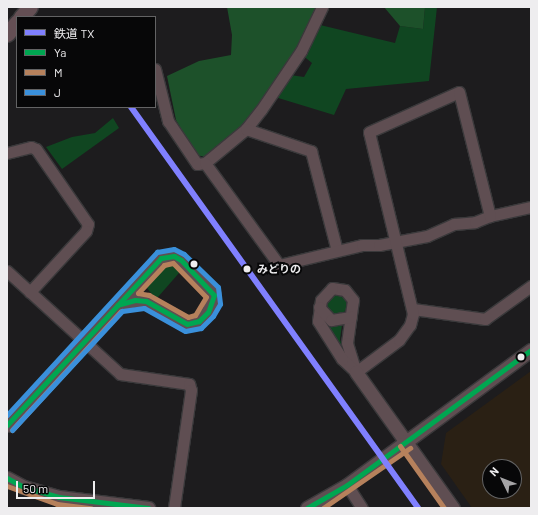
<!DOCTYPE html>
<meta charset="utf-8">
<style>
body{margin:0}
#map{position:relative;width:538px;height:515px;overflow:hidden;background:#1d1c1e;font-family:Barlow,"Noto Sans JP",sans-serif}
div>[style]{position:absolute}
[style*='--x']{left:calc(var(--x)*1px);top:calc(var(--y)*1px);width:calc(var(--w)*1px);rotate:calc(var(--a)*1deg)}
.commercial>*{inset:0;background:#2a2014}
.green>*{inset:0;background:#104621}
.round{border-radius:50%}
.forest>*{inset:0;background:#1d512a}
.roads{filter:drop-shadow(1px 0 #3a393b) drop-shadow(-1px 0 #3a393b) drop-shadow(0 1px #3a393b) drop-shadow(0 -1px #3a393b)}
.minor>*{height:11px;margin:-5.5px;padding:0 5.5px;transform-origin:5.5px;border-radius:5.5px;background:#5f4e52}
.tertiary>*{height:13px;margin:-6.5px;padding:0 6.5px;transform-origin:6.5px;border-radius:6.5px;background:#5f4e52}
.secondary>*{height:15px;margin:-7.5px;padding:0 7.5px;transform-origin:7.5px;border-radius:7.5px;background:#644f54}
.bus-1>*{height:5px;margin:-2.5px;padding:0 2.5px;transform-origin:2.5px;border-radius:2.5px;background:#00a651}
.bus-2>*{height:5px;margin:-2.5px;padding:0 2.5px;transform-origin:2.5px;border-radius:2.5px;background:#b6815c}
.bus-3>*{height:5px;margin:-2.5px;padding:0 2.5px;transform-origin:2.5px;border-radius:2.5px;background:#3a90db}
.rail-1>*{height:6px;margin:-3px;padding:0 3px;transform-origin:3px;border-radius:3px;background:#8080ff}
.dots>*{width:11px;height:11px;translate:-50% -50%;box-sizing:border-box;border:2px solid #070708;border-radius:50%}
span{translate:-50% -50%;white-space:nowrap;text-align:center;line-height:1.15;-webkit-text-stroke:4px #070708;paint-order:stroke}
.stop-label{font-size:11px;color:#eeedef;font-weight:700}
.left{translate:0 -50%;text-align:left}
.frame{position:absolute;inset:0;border:8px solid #eeedef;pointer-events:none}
.legend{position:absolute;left:16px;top:16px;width:140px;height:92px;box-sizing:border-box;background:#070708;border:1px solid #636364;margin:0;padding:5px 7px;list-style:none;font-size:12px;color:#eeedef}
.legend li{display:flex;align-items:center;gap:8px;height:20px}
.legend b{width:20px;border:1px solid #636364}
.north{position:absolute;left:482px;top:459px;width:40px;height:40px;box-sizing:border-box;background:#070708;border:1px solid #636364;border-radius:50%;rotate:313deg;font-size:11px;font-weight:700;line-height:16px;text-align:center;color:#eeedef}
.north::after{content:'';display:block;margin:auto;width:14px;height:18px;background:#a5a4a6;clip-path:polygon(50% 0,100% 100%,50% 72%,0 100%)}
.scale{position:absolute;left:16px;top:481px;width:79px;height:18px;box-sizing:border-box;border:2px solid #eeedef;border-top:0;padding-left:5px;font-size:12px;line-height:14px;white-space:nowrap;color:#eeedef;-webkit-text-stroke:3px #070708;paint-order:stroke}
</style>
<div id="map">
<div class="commercial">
<div style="clip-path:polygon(evenodd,531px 371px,531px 508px,472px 508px,441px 464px,446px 433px,531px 371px,490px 467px,514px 467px,514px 491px,490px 491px,490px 467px)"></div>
</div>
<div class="green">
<div style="clip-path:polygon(425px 7px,437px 7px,429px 81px,346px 89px,334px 115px,275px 97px,290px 75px,304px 77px,312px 63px,301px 54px,316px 24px,395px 43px,400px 26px,423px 29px)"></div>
<div style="clip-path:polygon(113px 118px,119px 128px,62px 169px,46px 147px,72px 137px,95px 133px)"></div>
<div style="clip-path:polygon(169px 262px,177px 265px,179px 273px,158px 297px,154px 297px,147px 288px,148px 282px)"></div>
<div class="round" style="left:327px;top:295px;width:20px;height:20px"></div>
<div style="clip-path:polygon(324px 322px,335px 326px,342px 325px,340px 339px,343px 351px)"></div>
</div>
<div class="forest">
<div style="clip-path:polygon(227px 7px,318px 7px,304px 38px,261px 105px,241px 127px,206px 157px,196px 155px,176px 120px,167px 76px,199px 61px,231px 55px,232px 35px)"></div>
<div style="clip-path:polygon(384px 7px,425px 7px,423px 29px,400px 26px)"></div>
</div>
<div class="roads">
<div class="minor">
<div style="--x:155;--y:69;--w:54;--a:76"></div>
<div style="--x:168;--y:121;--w:52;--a:56"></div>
<div style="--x:197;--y:164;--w:8;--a:-7"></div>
<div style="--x:205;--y:163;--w:53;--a:-39.7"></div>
<div style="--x:246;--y:129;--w:24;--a:-52"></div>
<div style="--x:261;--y:110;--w:71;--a:-55.9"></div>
<div style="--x:301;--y:51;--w:49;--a:-64.5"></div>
<div style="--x:246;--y:129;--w:69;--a:18.7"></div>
<div style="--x:311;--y:151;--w:103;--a:75.4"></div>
<div style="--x:7;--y:153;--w:25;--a:-14"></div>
<div style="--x:31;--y:147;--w:5;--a:22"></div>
<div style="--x:36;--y:149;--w:91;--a:55.3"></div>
<div style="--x:88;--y:224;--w:7;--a:106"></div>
<div style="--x:86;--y:231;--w:83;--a:132.6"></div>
<div style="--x:205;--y:163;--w:126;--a:54"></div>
<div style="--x:279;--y:265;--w:85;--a:-13.5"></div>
<div style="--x:362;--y:245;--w:17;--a:0"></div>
<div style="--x:379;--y:245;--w:49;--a:-10.6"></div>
<div style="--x:427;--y:236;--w:30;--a:-24"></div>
<div style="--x:454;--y:224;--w:21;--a:-5"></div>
<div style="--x:475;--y:222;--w:16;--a:-22"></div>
<div style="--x:490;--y:216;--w:42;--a:-12.4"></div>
<div style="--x:7;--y:271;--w:153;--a:42.3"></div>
<div style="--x:120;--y:374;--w:70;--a:8.2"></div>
<div style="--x:189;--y:384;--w:6;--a:72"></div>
<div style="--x:191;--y:390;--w:119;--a:98.2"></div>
<div style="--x:332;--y:288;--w:13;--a:9"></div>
<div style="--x:345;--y:290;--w:13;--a:51"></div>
<div style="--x:353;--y:300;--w:43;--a:97.9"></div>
<div style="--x:347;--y:343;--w:30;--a:73"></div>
<div style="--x:356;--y:372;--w:19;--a:-137"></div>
<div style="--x:342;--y:359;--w:45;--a:-122.3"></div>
<div style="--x:318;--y:321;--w:21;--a:-82"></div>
<div style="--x:321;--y:300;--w:16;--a:-47"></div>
<div style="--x:319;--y:307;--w:18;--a:47"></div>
<div style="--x:331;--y:320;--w:20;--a:-9"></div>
<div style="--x:413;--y:309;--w:73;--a:7.9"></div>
<div style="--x:485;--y:319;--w:57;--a:-35.7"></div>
<div style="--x:356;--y:372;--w:54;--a:-36.7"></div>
<div style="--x:399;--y:340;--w:19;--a:-54"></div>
<div style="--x:410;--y:325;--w:11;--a:-75"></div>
<div style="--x:413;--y:314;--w:187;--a:-103.6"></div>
<div style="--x:369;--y:132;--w:98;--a:-24"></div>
<div style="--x:459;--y:92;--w:128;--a:76"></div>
<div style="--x:347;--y:485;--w:27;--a:57"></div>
</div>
<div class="tertiary">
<div style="--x:356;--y:372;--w:167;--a:54.5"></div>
<div style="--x:7;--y:425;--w:227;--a:-47.3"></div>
<div style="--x:161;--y:258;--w:13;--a:-9"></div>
<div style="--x:174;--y:256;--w:8;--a:30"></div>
<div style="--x:181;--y:260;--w:48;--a:46.7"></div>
<div style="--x:214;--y:295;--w:18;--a:109"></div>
<div style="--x:208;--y:312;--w:13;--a:135"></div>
<div style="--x:199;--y:321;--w:12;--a:166"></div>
<div style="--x:187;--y:324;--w:47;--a:-150.7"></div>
<div style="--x:146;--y:301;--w:11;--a:-175"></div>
<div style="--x:135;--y:300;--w:18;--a:164"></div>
<div style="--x:7;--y:478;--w:19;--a:28"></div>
<div style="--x:24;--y:487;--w:36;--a:16"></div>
<div style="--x:59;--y:497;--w:90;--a:7"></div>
<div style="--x:307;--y:508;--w:46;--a:-29.9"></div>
<div style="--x:347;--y:485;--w:228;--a:-36.3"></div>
</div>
<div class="secondary">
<div style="--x:21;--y:17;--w:13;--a:-48"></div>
<div style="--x:7;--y:34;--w:16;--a:-50"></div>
</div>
</div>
<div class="bus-1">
<div style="--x:7;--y:425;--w:227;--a:-47.3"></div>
<div style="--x:161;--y:258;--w:13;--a:-9"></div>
<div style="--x:174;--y:256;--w:8;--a:30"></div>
<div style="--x:181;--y:260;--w:48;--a:46.7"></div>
<div style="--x:214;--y:295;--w:18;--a:109"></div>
<div style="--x:208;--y:312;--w:13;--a:135"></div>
<div style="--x:199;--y:321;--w:12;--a:166"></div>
<div style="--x:187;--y:324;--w:47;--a:-150.7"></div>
<div style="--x:146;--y:301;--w:11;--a:-175"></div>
<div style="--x:135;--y:300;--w:18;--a:164"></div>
<div style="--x:7;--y:478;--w:19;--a:28"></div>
<div style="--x:24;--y:487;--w:36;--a:16"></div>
<div style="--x:59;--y:497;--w:90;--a:7"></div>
<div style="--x:307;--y:508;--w:46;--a:-29.9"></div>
<div style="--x:347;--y:485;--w:228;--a:-36.3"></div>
</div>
<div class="bus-2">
<div style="--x:173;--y:263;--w:47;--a:45.9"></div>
<div style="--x:206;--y:297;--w:21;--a:121"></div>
<div style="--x:195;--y:315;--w:7;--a:164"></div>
<div style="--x:188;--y:317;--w:45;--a:-150.6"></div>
<div style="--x:149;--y:295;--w:11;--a:-170"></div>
<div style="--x:138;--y:293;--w:38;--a:-47"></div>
<div style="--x:164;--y:265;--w:9;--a:-13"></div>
<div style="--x:12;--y:430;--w:161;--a:-47.5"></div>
<div style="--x:400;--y:446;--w:76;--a:54.6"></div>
<div style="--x:7;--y:486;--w:53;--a:19.8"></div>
<div style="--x:57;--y:504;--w:34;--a:7"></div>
<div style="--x:323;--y:508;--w:106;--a:-34.6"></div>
</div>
<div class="bus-3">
<div style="--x:7;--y:415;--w:222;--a:-47.4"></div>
<div style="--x:157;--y:252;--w:17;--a:-10"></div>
<div style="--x:174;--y:249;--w:11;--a:27"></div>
<div style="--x:184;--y:254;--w:47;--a:44.1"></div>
<div style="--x:218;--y:287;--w:17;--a:83"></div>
<div style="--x:220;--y:304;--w:14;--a:120"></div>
<div style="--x:213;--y:316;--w:17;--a:135"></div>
<div style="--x:201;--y:328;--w:16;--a:169"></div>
<div style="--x:185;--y:331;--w:47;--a:-150.7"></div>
<div style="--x:144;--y:308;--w:22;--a:172"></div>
<div style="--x:122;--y:311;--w:162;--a:132.7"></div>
</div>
<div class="rail-1">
<div style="--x:131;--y:107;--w:493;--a:54.4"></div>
</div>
<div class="dots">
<div style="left:194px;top:264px;background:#eeedef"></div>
<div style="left:247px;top:269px;background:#eeedef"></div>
<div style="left:521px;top:357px;background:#eeedef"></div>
</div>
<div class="stop-label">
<span class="left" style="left:257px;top:269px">みどりの</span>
</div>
<div class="frame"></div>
<ul class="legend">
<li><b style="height:5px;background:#8080ff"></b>鉄道 TX</li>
<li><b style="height:5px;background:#00a651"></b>Ya</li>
<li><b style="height:5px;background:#b6815c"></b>M</li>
<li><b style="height:5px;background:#3a90db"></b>J</li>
</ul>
<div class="north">N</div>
<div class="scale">50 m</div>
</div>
